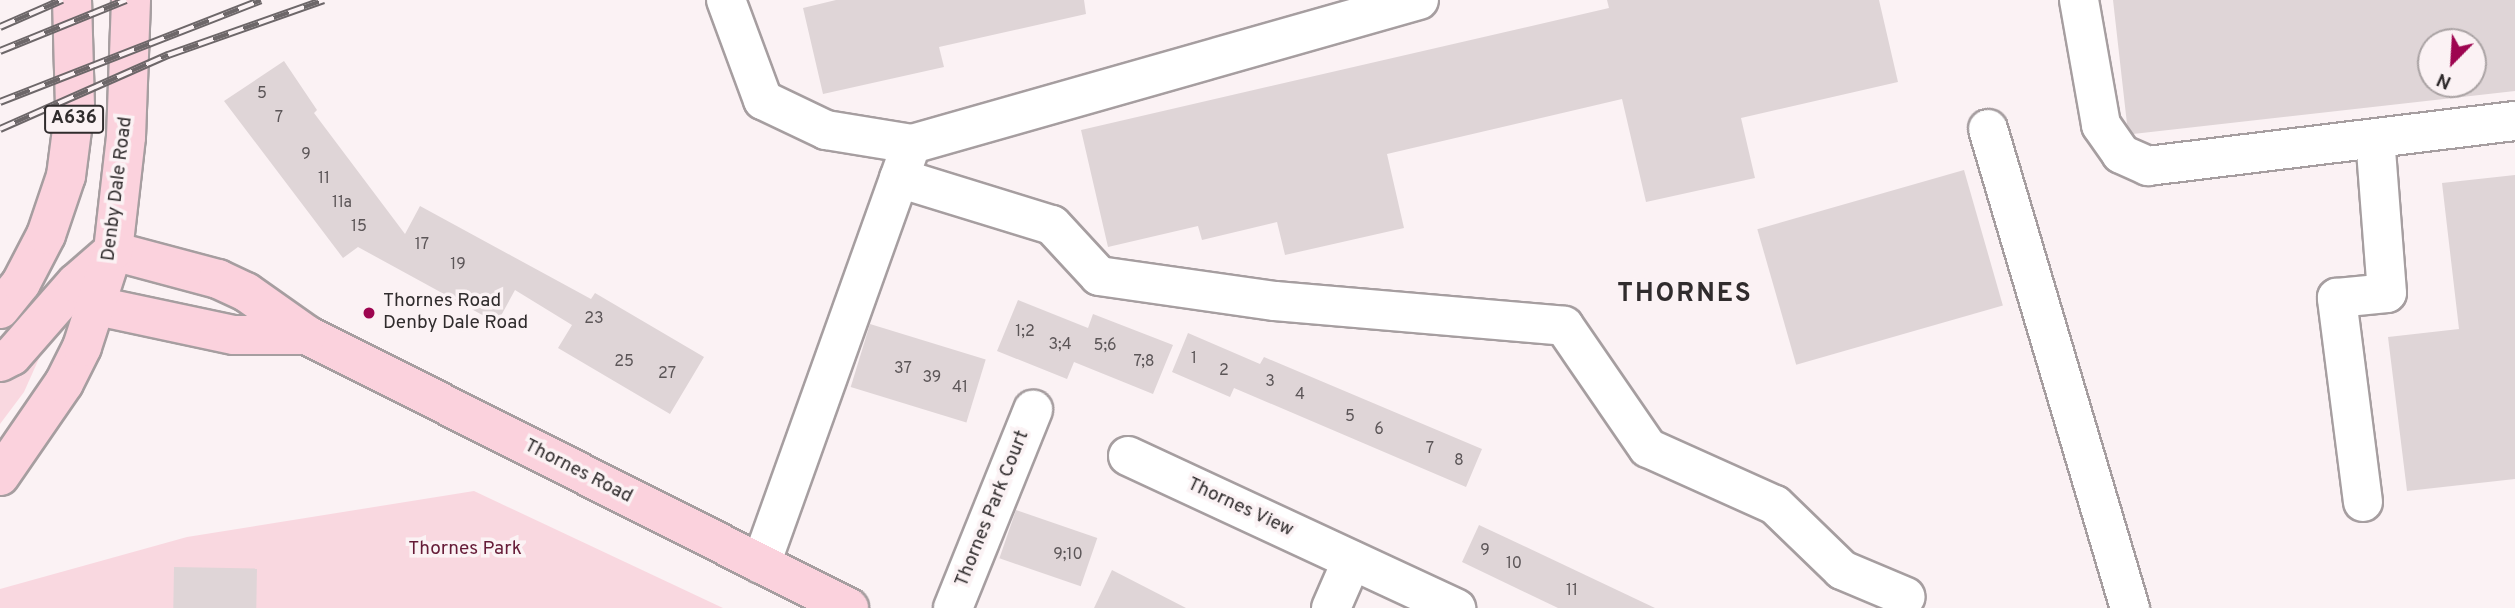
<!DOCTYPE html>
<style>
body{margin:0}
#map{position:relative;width:2515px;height:608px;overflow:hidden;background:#fbf2f4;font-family:Overpass,sans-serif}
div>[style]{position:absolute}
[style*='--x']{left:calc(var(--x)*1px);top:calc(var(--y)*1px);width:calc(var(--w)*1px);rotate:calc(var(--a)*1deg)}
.green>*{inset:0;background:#f9d8e0}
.building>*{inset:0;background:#dfd5d7;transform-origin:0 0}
.roads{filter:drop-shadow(2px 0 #a69ea0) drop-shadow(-2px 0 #a69ea0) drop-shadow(0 2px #a69ea0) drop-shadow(0 -2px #a69ea0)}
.minor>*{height:38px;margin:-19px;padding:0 19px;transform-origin:19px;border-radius:19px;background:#fff}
.major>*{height:38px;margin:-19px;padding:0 19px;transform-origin:19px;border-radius:19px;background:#fbd2dd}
.rail>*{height:8px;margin-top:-4px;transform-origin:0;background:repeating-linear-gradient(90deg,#fbf2f4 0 16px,#6d6769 0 32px);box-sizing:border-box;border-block:2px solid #6d6769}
.dots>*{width:19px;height:19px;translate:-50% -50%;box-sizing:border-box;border:4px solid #fbf2f4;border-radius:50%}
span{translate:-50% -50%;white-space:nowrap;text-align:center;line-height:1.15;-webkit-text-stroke:7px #fbf2f4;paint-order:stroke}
.number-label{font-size:16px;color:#5c5658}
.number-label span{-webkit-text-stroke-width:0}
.shield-label span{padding:2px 5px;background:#fbf2f4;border:2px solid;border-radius:5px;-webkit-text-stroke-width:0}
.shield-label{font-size:18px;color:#302c2d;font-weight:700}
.street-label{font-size:19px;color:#302c2d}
.poi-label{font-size:19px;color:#302c2d}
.left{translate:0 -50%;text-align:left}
.park-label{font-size:19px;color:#651b37}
.district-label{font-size:26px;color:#302c2d;font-weight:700;letter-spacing:2px}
.north{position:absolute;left:2417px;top:28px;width:70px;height:70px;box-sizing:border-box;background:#fbf2f4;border:2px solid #aaa3a4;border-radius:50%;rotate:204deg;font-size:19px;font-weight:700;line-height:28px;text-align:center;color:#302c2d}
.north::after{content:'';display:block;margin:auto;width:24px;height:32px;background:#9d0550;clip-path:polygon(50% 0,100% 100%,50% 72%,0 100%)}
</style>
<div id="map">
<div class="green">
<div style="clip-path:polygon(45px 345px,24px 392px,0 424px,0 377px)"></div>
<div style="clip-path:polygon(474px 491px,723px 608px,0 608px,0 589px,187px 537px)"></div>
</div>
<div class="building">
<div style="clip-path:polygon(836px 0,1084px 0,1086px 14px,939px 47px,944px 67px,823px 94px,803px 8px)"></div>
<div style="clip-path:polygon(1607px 0,1879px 0,1898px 82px,1741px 118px,1755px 178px,1646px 202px,1622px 99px,1387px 154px,1404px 228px,1285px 255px,1277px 222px,1202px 240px,1198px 226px,1108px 247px,1081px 130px,1609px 8px)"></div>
<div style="clip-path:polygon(evenodd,2113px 0,2515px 0,2515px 91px,2133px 134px,2127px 124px,2113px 0,2431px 42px,2473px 42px,2473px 84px,2431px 84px,2431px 42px)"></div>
<div style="clip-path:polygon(284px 61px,317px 110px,314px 113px,405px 234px,420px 206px,591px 299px,595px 293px,704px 357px,670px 414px,558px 348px,572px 325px,515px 290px,497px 323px,358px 247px,343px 258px,224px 101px)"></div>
<div style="left:1964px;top:170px;width:141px;height:215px;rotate:74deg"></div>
<div style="clip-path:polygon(2515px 175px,2515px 479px,2407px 491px,2388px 337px,2459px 329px,2442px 183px)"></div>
<div style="clip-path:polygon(1018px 300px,1088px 328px,1093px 314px,1173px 345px,1153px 394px,1074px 362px,1067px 379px,997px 351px)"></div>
<div style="left:870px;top:324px;width:121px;height:66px;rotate:17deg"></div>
<div style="clip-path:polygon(1188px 333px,1260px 364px,1264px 357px,1482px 449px,1466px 487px,1234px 388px,1230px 397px,1172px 372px)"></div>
<div style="left:1016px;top:510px;width:86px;height:51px;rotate:19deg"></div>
<div style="clip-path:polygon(1479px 525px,1509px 539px,1655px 608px,1558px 608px,1462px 562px)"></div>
<div style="left:174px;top:567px;width:83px;height:41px;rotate:1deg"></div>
<div style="clip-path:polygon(1112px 570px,1186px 608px,1094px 608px)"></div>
</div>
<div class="roads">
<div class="minor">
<div style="--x:726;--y:0;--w:107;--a:69.7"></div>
<div style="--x:763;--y:100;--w:70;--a:25.5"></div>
<div style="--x:826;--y:130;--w:87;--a:9.2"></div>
<div style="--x:912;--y:144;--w:527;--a:-15.86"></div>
<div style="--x:2079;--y:0;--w:127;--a:80"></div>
<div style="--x:2101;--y:125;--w:35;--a:55"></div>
<div style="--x:2121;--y:154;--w:30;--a:24"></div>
<div style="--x:2148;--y:166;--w:370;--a:-7"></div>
<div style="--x:1988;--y:129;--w:500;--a:73.5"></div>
<div style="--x:899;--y:178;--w:160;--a:17.1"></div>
<div style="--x:1052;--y:225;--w:69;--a:47.3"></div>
<div style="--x:1099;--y:276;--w:178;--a:8.1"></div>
<div style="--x:1275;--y:301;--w:290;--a:4.9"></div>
<div style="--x:1564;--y:326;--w:148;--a:55.5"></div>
<div style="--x:1648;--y:448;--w:139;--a:24.2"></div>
<div style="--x:1775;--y:505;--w:93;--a:44.1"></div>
<div style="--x:1842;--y:570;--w:69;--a:22.9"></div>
<div style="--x:1128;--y:456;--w:362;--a:24.9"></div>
<div style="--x:2363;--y:502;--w:206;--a:-97.3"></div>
<div style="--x:2337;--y:298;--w:50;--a:-5.7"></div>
<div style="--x:2387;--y:293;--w:155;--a:-94.4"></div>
<div style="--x:761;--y:564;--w:436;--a:-70.3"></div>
<div style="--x:953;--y:608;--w:214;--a:-68"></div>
<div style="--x:1331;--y:608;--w:52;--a:-66.4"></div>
</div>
<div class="major">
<div style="--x:113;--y:251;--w:109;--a:14.9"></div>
<div style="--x:218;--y:279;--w:31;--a:25"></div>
<div style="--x:246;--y:292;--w:75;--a:35.2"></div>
<div style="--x:307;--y:335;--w:607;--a:26.73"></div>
<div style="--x:97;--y:306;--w:140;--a:12"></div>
<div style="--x:234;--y:335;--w:73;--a:0"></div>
<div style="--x:0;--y:309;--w:33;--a:-51"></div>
<div style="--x:21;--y:283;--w:54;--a:-62.5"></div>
<div style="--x:46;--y:235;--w:62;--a:-71.3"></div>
<div style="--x:66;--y:176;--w:70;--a:-82.6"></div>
<div style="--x:75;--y:107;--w:107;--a:-91.6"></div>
<div style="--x:0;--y:362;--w:13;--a:-27"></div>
<div style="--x:12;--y:356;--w:97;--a:-48.8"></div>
<div style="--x:76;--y:283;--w:49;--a:-40.9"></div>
<div style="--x:0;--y:476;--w:113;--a:-55.5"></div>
<div style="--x:64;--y:383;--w:40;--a:-63.4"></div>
<div style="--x:82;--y:347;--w:101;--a:-72.1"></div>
<div style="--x:113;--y:251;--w:115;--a:-83.5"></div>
<div style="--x:126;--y:137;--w:137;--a:-87.9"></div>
</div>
</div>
<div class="rail">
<div style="--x:0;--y:27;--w:68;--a:-23.5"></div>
<div style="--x:0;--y:51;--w:136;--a:-22"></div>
<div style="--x:0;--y:102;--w:280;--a:-21.3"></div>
<div style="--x:0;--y:129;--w:184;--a:-23.8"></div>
<div style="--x:168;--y:55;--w:165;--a:-19.4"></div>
</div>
<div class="dots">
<div style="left:369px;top:313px;background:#9d0550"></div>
</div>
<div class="number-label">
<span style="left:262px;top:94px">5</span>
<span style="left:279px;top:118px">7</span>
<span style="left:306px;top:155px">9</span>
<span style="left:324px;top:179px">11</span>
<span style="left:342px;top:203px">11a</span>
<span style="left:359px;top:227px">15</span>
<span style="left:422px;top:245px">17</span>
<span style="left:458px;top:265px">19</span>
<span style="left:594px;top:319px">23</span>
<span style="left:1025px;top:332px">1;2</span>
<span style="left:1060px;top:345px">3;4</span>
<span style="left:1105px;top:346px">5;6</span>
<span style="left:1194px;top:359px">1</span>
<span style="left:624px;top:362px">25</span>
<span style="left:1144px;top:362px">7;8</span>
<span style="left:903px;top:369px">37</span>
<span style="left:1224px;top:371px">2</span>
<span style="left:667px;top:374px">27</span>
<span style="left:932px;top:378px">39</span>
<span style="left:1270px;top:382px">3</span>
<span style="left:960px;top:388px">41</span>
<span style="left:1300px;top:395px">4</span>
<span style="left:1350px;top:417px">5</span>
<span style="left:1379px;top:430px">6</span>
<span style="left:1430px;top:449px">7</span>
<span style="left:1459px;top:461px">8</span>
<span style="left:1485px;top:551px">9</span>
<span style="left:1068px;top:555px">9;10</span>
<span style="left:1514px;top:564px">10</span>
<span style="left:1572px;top:591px">11</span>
</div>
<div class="shield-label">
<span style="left:74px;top:119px">A636</span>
</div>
<div class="street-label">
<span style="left:118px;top:189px;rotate:-83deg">Denby Dale Road</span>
<span style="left:578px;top:472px;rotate:27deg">Thornes Road</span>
<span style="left:1240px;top:508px;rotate:25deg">Thornes View</span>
<span style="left:993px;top:509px;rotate:-68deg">Thornes Park Court</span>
</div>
<div class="poi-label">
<span class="left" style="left:383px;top:313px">Thornes Road<br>Denby Dale Road</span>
</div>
<div class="park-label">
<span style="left:465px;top:550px">Thornes Park</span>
</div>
<div class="district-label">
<span style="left:1685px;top:295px">THORNES</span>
</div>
<div class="north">N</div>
</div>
